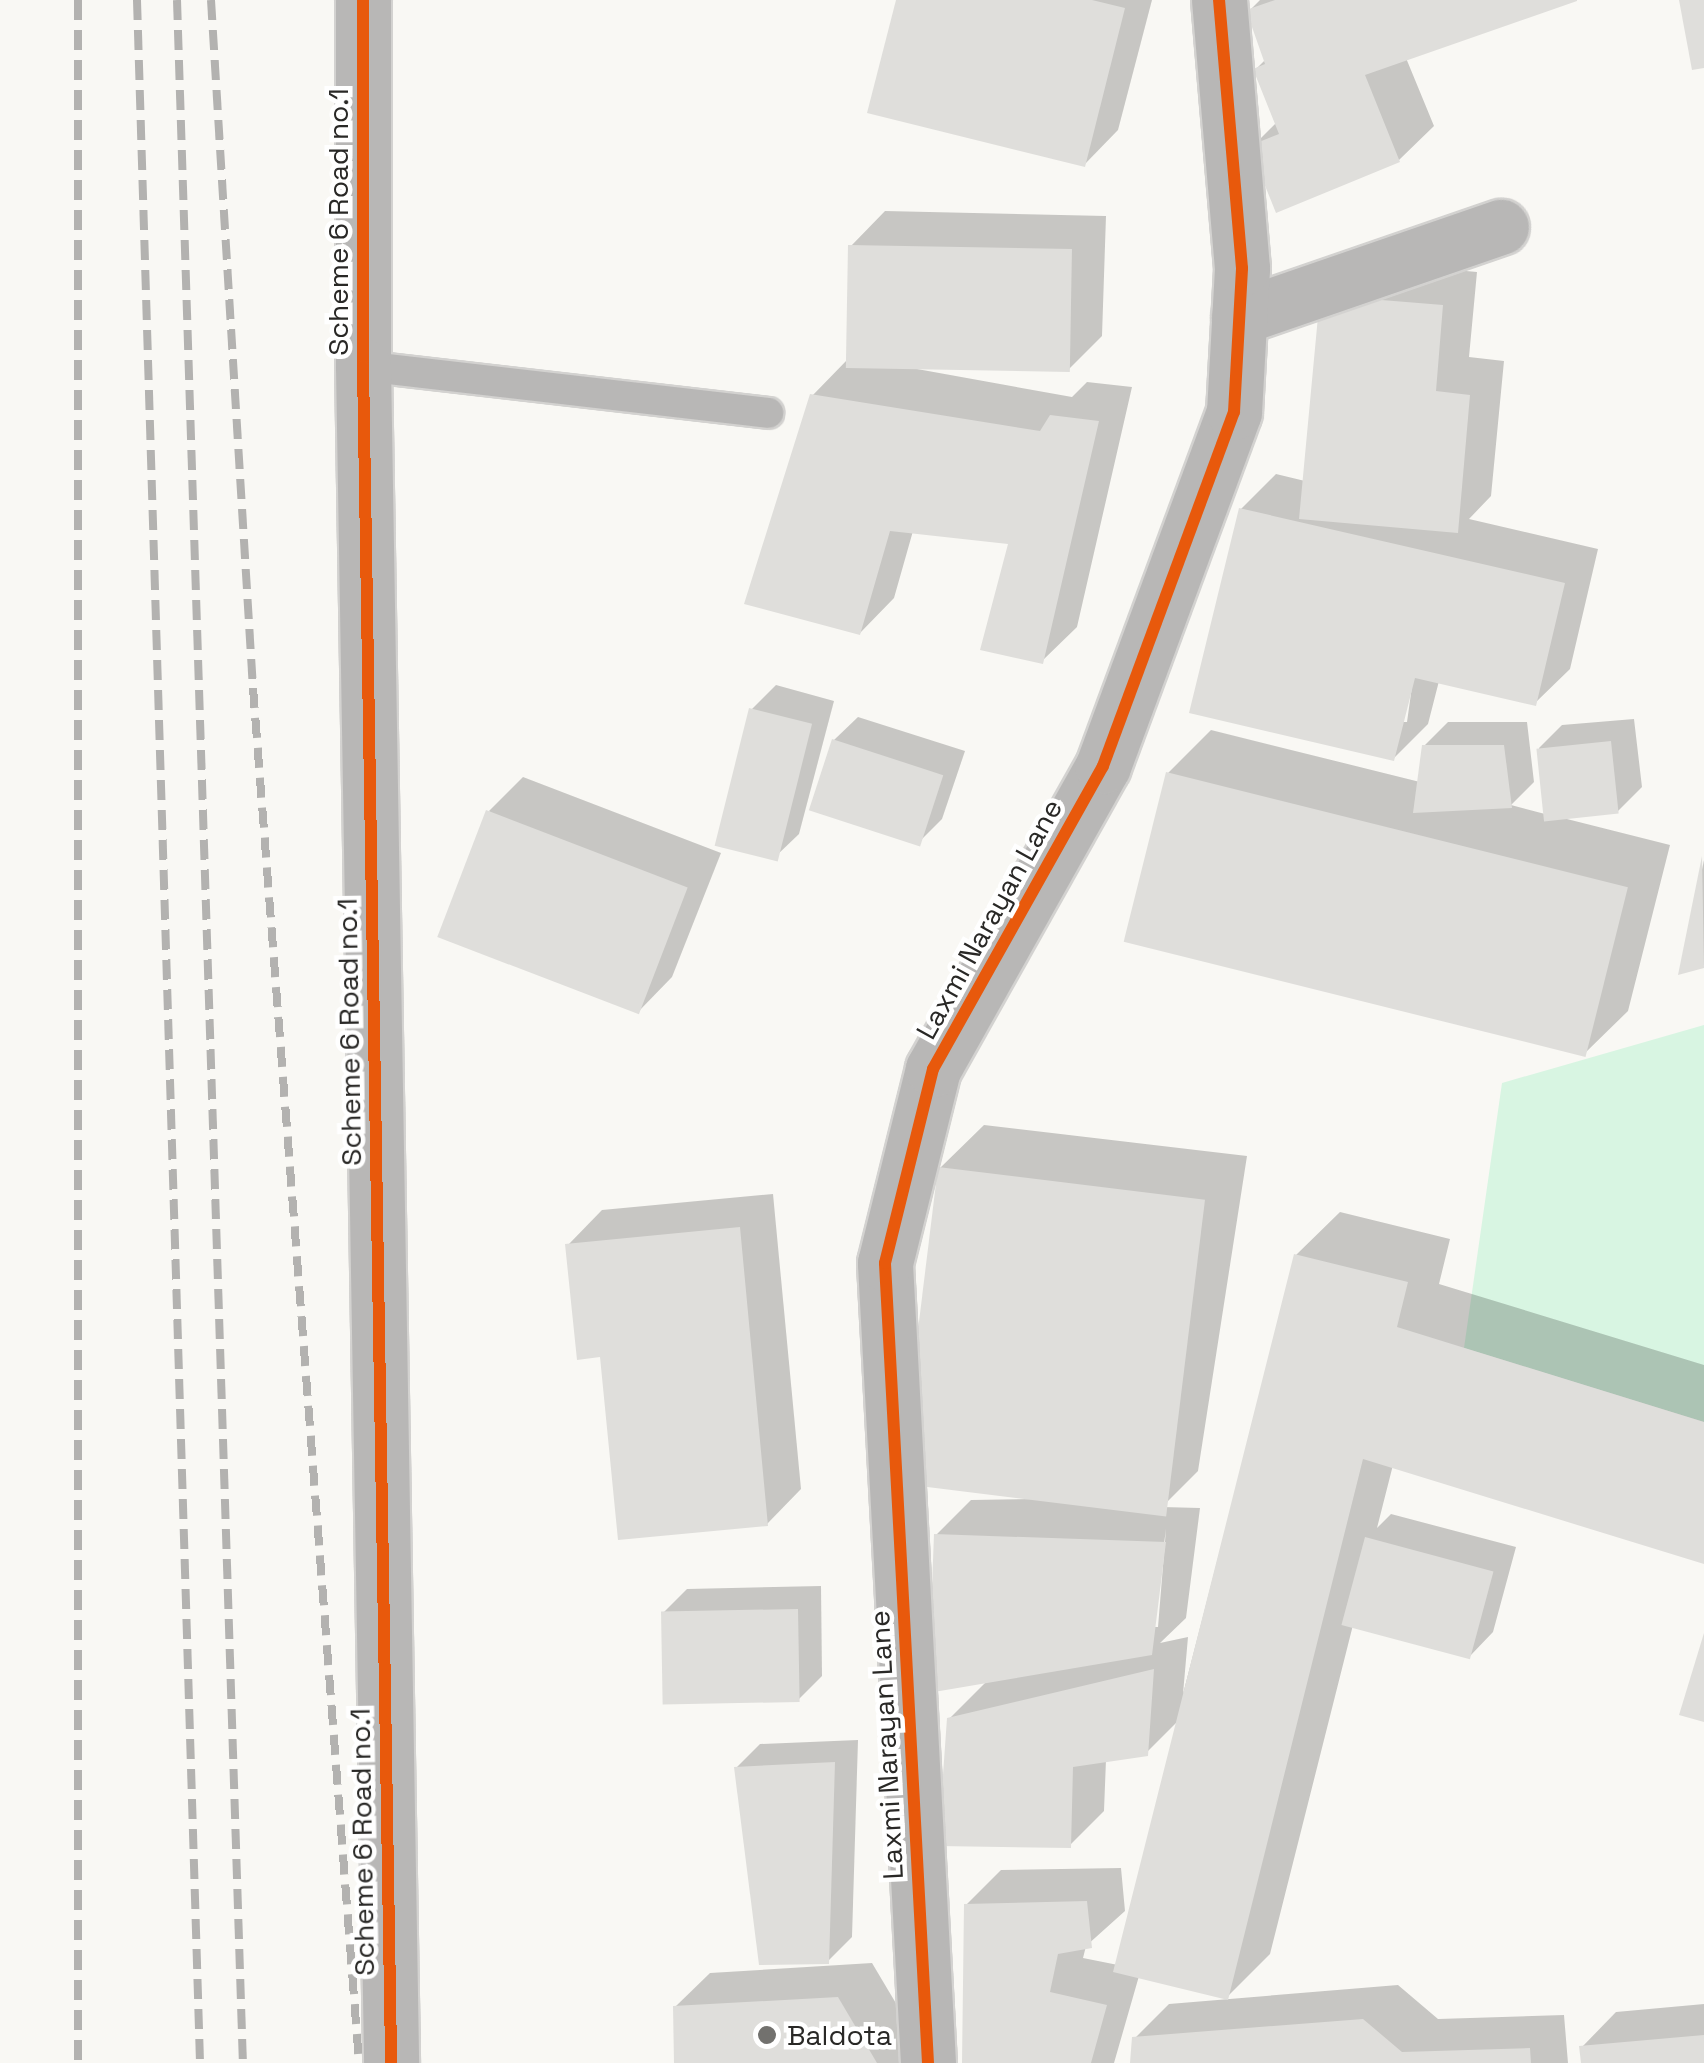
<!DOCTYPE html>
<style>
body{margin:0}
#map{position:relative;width:1704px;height:2063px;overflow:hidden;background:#f9f8f4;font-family:"Space Grotesk",sans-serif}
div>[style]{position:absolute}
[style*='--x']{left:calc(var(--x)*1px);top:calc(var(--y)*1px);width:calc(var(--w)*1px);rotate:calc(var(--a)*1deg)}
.green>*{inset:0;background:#d8f5e2}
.shadow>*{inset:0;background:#0003}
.building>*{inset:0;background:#dfdedb;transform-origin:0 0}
.roads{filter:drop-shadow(2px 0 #d3d2d0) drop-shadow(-2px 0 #d3d2d0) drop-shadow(0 2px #d3d2d0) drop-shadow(0 -2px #d3d2d0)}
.lane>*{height:30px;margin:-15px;padding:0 15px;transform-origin:15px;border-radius:15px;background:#b8b7b6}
.street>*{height:55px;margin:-27.5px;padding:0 27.5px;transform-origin:27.5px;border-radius:27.5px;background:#b8b7b6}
.rail>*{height:8px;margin-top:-4px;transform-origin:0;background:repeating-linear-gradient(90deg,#b3b2b0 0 20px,transparent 0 30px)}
.cycleway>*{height:12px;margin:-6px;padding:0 6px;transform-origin:6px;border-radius:6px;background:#e8590c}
.dots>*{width:28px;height:28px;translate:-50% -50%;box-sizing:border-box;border:5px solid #fff;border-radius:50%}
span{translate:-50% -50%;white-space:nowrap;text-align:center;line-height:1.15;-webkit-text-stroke:9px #fff;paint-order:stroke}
.street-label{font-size:28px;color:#292826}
.poi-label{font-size:28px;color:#292826}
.left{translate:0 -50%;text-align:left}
</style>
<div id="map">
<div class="green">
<div style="clip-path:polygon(1704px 1025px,1704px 1422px,1464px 1348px,1502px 1083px)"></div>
</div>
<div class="shadow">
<div style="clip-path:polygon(899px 0,1152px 0,1118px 130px,1084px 165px)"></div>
<div style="clip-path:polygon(1260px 0,1571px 0,1406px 58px,1434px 126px,1399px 160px,1252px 147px,1277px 122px,1256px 69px,1266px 59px,1249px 11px)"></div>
<div style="clip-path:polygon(885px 211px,1106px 216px,1102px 336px,1068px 370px,906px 367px,1072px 397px,1087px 382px,1132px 387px,1077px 627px,1042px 661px,1011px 542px,913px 531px,894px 598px,860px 633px,812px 396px,847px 360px,851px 246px)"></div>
<div style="clip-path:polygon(evenodd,1357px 261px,1477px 272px,1469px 357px,1504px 361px,1491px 496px,1469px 519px,1598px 549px,1570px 669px,1535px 703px,1439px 681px,1428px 724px,1394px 758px,1241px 509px,1276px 474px,1305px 481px,1357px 261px,1415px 665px,1407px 722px,1401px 722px,1415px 665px)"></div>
<div style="clip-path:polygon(776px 685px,834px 701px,799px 834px,775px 857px,752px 709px)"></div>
<div style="clip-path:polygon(858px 717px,965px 751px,942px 819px,918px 843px,834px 740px)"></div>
<div style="clip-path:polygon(1634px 719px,1642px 787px,1618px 811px,1555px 816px,1670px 845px,1628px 1011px,1584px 1054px,1168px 773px,1211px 730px,1420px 782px,1424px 746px,1448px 722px,1527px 722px,1534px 782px,1511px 805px,1545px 814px,1539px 748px,1562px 725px)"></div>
<div style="clip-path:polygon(523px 777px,721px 853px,672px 977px,638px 1012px,489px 811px)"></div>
<div style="clip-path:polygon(1704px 860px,1704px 965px,1681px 972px)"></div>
<div style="clip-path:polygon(evenodd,984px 1125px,1247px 1156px,1198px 1471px,1162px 1507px,1200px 1508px,1186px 1618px,1160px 1643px,1188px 1637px,1183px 1694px,1296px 1255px,1340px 1212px,1450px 1239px,1439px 1284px,1704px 1365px,1704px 1561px,1393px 1465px,1377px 1528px,1391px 1514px,1516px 1547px,1493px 1632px,1470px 1656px,1353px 1625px,1270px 1954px,1227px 1997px,1139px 1976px,1114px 2063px,965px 2063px,966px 1905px,1001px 1870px,1121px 1868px,1125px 1911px,1086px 1946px,1083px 1958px,1118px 1965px,1179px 1720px,1146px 1753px,1106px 1760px,1104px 1811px,1070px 1845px,949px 1719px,988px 1680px,936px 1535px,971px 1500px,1036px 1499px,940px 1168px,984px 1125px,1166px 1529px,1158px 1627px,1153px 1627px,1166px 1529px)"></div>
<div style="clip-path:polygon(773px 1194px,801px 1489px,767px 1524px,603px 1354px,568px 1245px,602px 1210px)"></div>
<div style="clip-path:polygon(821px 1586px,822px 1676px,799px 1699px,663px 1613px,687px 1589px)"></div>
<div style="clip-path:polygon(858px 1740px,852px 1937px,828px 1961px,736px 1768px,760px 1744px)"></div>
<div style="clip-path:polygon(872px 1963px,919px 2042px,917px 2063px,677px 2063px,675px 2007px,710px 1973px)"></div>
<div style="clip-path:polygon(1398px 1985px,1438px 2019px,1564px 2015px,1568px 2063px,1133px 2063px,1134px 2039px,1169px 2004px)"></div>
<div style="clip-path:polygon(1704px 2004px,1704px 2063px,1584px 2063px,1582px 2047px,1616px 2012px)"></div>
</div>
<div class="building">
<div style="clip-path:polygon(896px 0,1092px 0,1125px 8px,1085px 167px,867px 113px)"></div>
<div style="clip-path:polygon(1275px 0,1577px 0,1577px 1px,1365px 75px,1400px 162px,1276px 213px,1249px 146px,1279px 134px,1253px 69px,1265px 64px,1246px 10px)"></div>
<div style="clip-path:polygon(1679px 0,1704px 0,1704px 68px,1692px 70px)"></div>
<div style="left:848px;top:245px;width:224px;height:123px;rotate:1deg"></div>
<div style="clip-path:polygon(1320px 295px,1443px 305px,1436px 391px,1470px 395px,1458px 533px,1299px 519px)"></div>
<div style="clip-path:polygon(810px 394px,1040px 431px,1050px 415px,1099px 421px,1043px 664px,980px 650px,1008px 544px,890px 531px,860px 635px,744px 604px)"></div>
<div style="clip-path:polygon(1239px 508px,1565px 583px,1536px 706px,1415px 678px,1394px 761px,1189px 713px)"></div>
<div style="left:749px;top:708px;width:65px;height:142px;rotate:14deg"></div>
<div style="left:832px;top:739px;width:117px;height:75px;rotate:18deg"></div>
<div style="left:1611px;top:741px;width:73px;height:75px;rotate:84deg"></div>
<div style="clip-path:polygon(1422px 745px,1504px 745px,1512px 808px,1413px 813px)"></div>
<div style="left:1166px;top:772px;width:476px;height:175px;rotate:14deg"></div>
<div style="left:486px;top:810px;width:216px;height:136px;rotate:21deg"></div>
<div style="clip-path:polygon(1702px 856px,1704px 968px,1678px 975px)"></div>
<div style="left:938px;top:1167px;width:269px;height:319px;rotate:7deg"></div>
<div style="clip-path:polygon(740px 1227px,768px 1526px,618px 1540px,600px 1357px,577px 1360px,565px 1244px)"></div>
<div style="clip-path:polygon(1294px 1254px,1408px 1282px,1397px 1327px,1704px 1422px,1704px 1564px,1363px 1459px,1228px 2000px,1113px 1972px)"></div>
<div style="clip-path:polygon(934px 1534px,1166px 1542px,1152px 1655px,928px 1693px)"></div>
<div style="left:1365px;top:1537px;width:133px;height:91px;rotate:15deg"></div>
<div style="left:798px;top:1609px;width:93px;height:137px;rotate:89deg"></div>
<div style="clip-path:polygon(1704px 1633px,1704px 1722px,1679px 1715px)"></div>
<div style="clip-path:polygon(1154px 1669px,1148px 1756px,1073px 1767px,1071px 1848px,938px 1846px,947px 1718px)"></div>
<div style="clip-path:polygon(835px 1762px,829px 1964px,759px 1965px,734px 1767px)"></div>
<div style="clip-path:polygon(1087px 1901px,1092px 1948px,1058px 1954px,1050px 1992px,1107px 2005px,1091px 2063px,962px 2063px,964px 1904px)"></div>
<div style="clip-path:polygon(838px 1997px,877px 2063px,674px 2063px,673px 2006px)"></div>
<div style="clip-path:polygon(1363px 2019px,1402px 2052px,1530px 2048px,1531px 2063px,1130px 2063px,1132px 2037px)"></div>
<div style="clip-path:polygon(1704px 2035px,1704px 2063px,1581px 2063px,1579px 2046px)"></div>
</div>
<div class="roads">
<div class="lane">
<div style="--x:363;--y:366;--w:408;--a:6.6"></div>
</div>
<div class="street">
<div style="--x:363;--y:0;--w:366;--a:90"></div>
<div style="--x:363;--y:366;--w:1697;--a:89.05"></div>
<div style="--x:1239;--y:317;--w:277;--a:-19"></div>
<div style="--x:928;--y:2063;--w:801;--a:-93.08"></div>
<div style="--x:885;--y:1263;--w:200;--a:-76.1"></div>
<div style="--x:933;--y:1069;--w:347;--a:-60.7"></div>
<div style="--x:1103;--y:766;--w:377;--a:-69.7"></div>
<div style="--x:1234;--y:412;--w:144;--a:-86.8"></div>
<div style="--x:1242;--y:268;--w:269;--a:-94.9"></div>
</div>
</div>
<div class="rail">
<div style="--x:78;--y:0;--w:2063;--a:90"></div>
<div style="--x:137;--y:0;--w:2064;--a:88.25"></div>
<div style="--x:177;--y:0;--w:2064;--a:88.17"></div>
<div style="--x:211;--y:0;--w:689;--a:86.51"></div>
<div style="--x:253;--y:688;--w:1379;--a:85.59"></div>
</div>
<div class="cycleway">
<div style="--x:363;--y:0;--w:366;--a:90"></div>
<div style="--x:363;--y:366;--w:1697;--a:89.05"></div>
<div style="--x:928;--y:2063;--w:801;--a:-93.08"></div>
<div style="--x:885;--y:1263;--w:200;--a:-76.1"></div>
<div style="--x:933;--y:1069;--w:347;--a:-60.7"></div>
<div style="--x:1103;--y:766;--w:377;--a:-69.7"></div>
<div style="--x:1234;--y:412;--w:144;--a:-86.8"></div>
<div style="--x:1242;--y:268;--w:269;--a:-94.9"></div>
</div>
<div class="dots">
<div style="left:767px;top:2035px;background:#72716e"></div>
</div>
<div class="street-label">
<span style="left:338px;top:222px;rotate:-90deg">Scheme 6 Road no.1</span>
<span style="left:989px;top:919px;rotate:-61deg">Laxmi Narayan Lane</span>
<span style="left:349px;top:1032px;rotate:-91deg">Scheme 6 Road no.1</span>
<span style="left:886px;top:1745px;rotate:-93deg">Laxmi Narayan Lane</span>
<span style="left:362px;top:1842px;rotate:-91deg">Scheme 6 Road no.1</span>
</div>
<div class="poi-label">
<span class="left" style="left:787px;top:2035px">Baldota</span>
</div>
</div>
